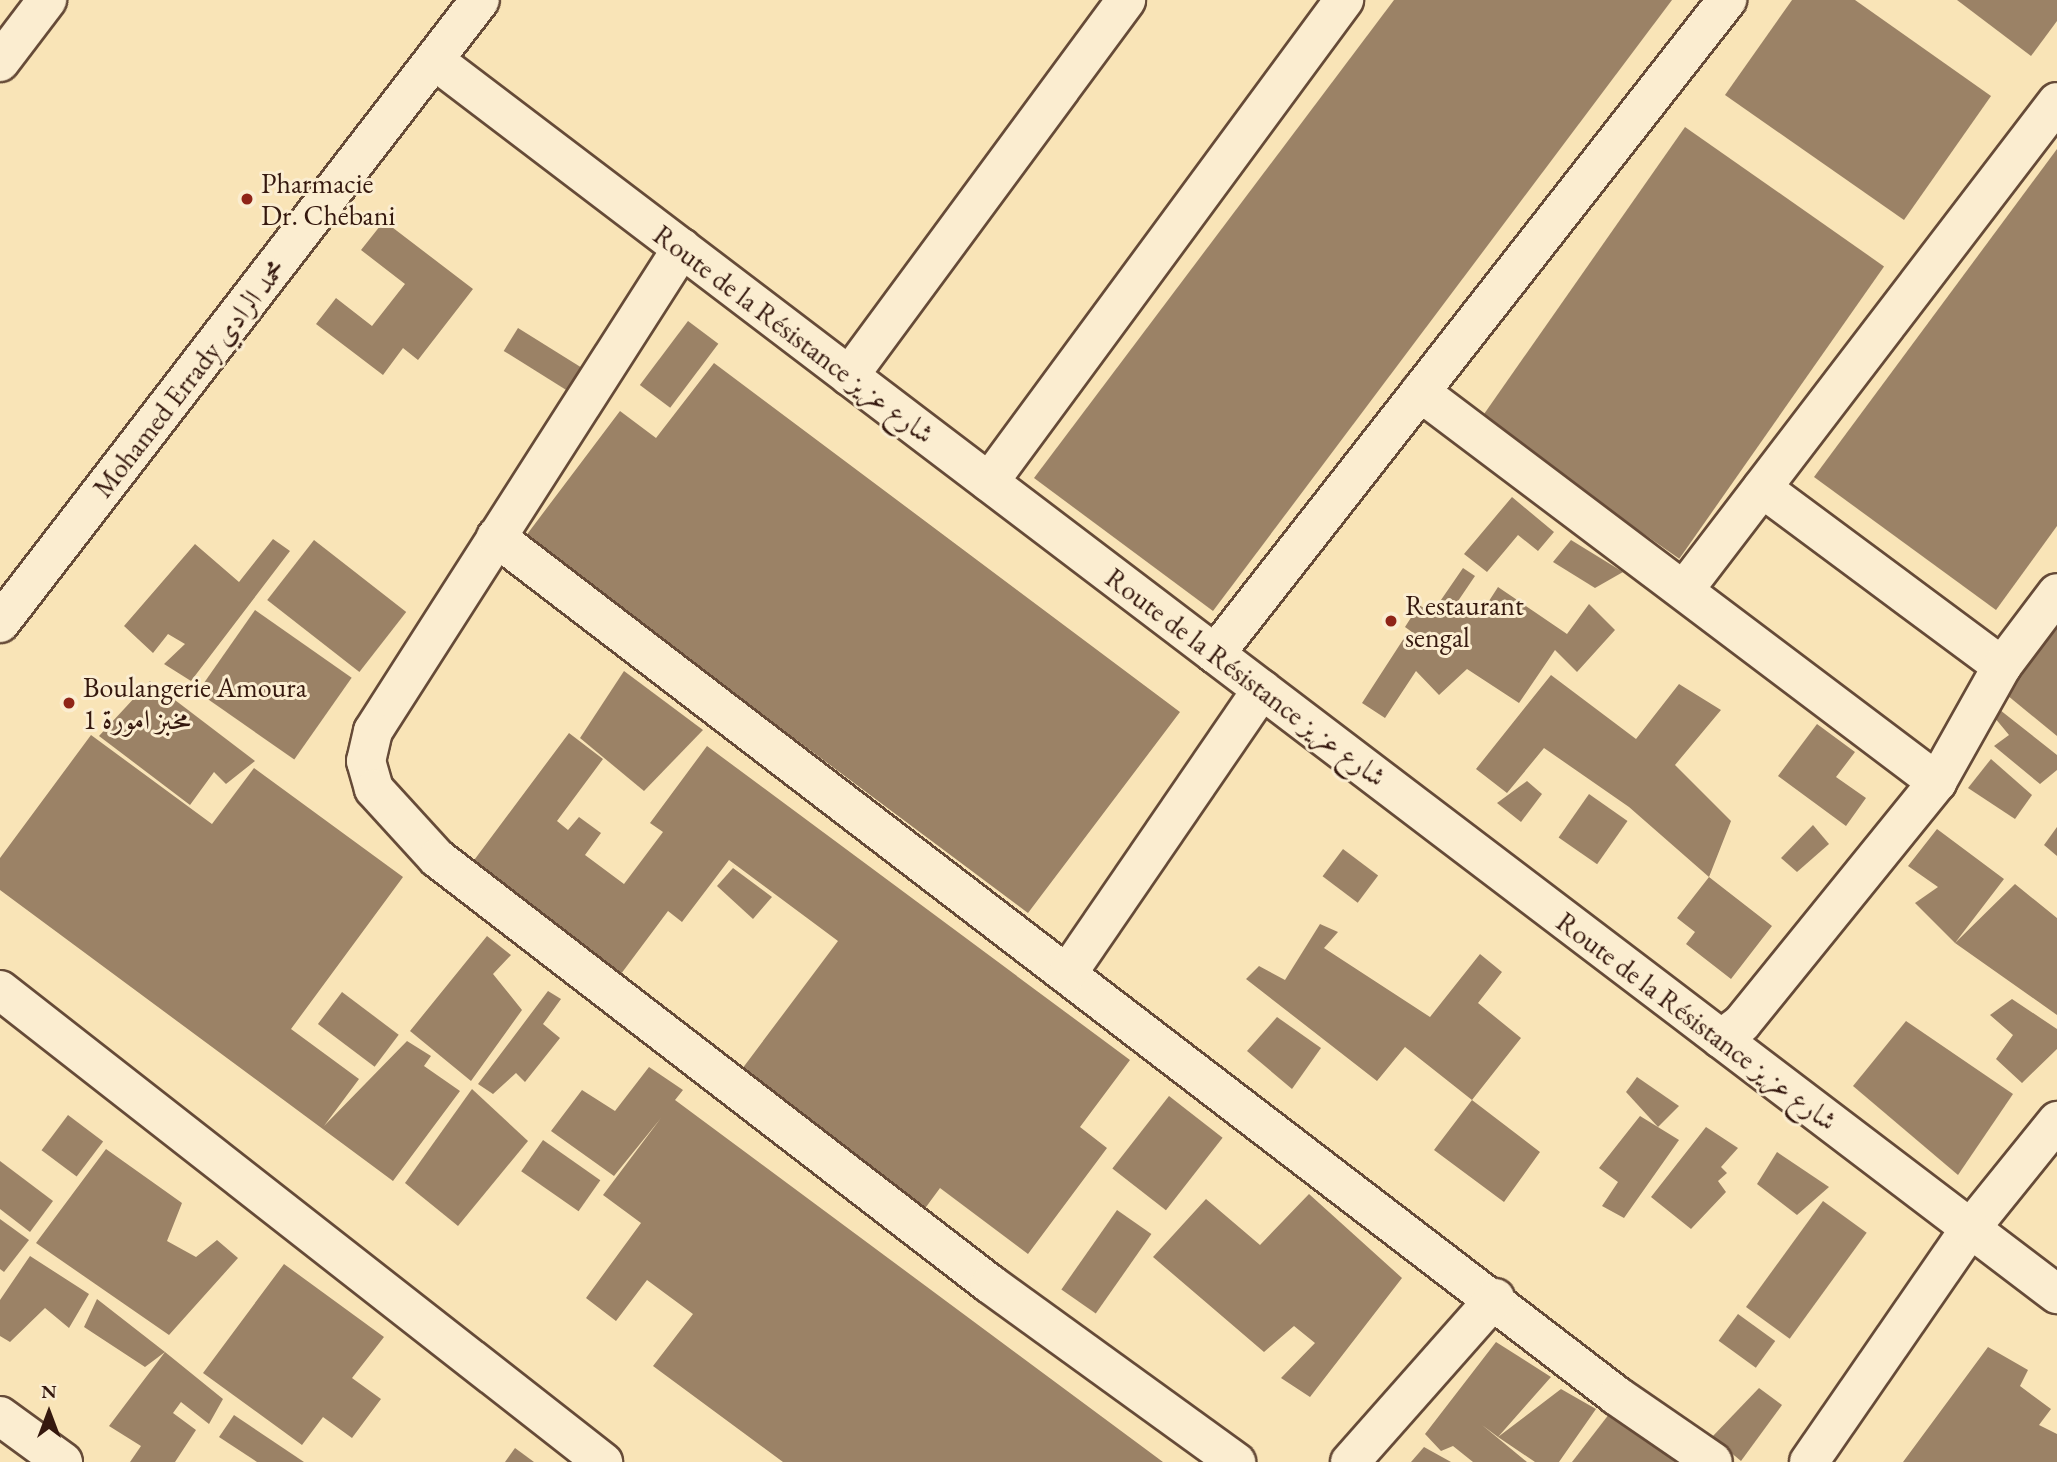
<!DOCTYPE html>
<meta charset="utf-8">
<style>
body{margin:0}
#map{position:relative;width:2057px;height:1462px;overflow:hidden;background:#f9e4b7;font-family:"EB Garamond",Amiri,serif}
div>[style]{position:absolute}
[style*='--x']{left:calc(var(--x)*1px);top:calc(var(--y)*1px);width:calc(var(--w)*1px);rotate:calc(var(--a)*1deg)}
.building>*{inset:0;background:#9b8266;transform-origin:0 0}
.roads{filter:drop-shadow(2px 0 #664b38) drop-shadow(-2px 0 #664b38) drop-shadow(0 2px #664b38) drop-shadow(0 -2px #664b38)}
.street>*{height:38px;margin:-19px;padding:0 19px;transform-origin:19px;border-radius:19px;background:#fbedd0}
.secondary>*{height:38px;margin:-19px;padding:0 19px;transform-origin:19px;border-radius:19px;background:#fbedd0}
.dots>*{width:19px;height:19px;translate:-50% -50%;box-sizing:border-box;border:4px solid #fbedd0;border-radius:50%}
span{translate:-50% -50%;white-space:nowrap;text-align:center;line-height:1.15;-webkit-text-stroke:6px #fbedd0;paint-order:stroke}
.poi-label{font-size:28px;color:#35180e}
.left{translate:0 -50%;text-align:left}
.street-label{font-size:28px;color:#35180e}
.north{position:absolute;left:14px;top:1378px;width:70px;height:70px;-webkit-text-stroke:5px #fbedd0;paint-order:stroke;rotate:0deg;font-size:19px;font-weight:700;line-height:28px;text-align:center;color:#35180e}
.north::after{content:'';display:block;margin:auto;width:24px;height:32px;background:#35180e;clip-path:polygon(50% 0,100% 100%,50% 72%,0 100%)}
</style>
<div id="map">
<div class="building">
<div style="clip-path:polygon(1394px 0,1672px 0,1213px 611px,1034px 478px)"></div>
<div style="clip-path:polygon(1792px 0,1855px 0,1991px 96px,1904px 220px,1725px 95px)"></div>
<div style="clip-path:polygon(1957px 0,2057px 0,2057px 21px,2031px 56px)"></div>
<div style="left:1685px;top:127px;width:243px;height:357px;rotate:35deg"></div>
<div style="clip-path:polygon(2057px 149px,2057px 526px,1996px 610px,1814px 477px)"></div>
<div style="clip-path:polygon(384px 221px,473px 289px,418px 360px,403px 348px,383px 375px,316px 324px,336px 298px,372px 326px,405px 284px,361px 250px)"></div>
<div style="left:688px;top:321px;width:38px;height:80px;rotate:37deg"></div>
<div style="left:518px;top:328px;width:78px;height:27px;rotate:32deg"></div>
<div style="clip-path:polygon(714px 363px,1180px 712px,1028px 913px,525px 537px,620px 411px,656px 438px)"></div>
<div style="clip-path:polygon(1512px 497px,1554px 532px,1538px 551px,1518px 535px,1487px 572px,1464px 554px)"></div>
<div style="clip-path:polygon(273px 539px,290px 551px,191px 681px,164px 664px,185px 644px,168px 634px,153px 653px,124px 626px,195px 544px,239px 582px)"></div>
<div style="left:314px;top:540px;width:117px;height:76px;rotate:38deg"></div>
<div style="clip-path:polygon(1571px 540px,1623px 572px,1595px 588px,1553px 562px)"></div>
<div style="clip-path:polygon(1463px 568px,1475px 576px,1456px 604px,1478px 618px,1498px 587px,1567px 634px,1589px 604px,1615px 630px,1577px 672px,1555px 650px,1519px 703px,1467px 669px,1439px 695px,1416px 671px,1385px 718px,1362px 703px,1408px 632px,1441px 653px,1405px 627px,1419px 605px,1432px 613px)"></div>
<div style="left:255px;top:610px;width:118px;height:100px;rotate:35deg"></div>
<div style="clip-path:polygon(2057px 621px,2057px 736px,1996px 686px)"></div>
<div style="clip-path:polygon(624px 671px,703px 730px,644px 791px,580px 738px)"></div>
<div style="clip-path:polygon(1551px 675px,1636px 739px,1679px 684px,1721px 710px,1675px 765px,1731px 821px,1709px 877px,1772px 926px,1731px 979px,1686px 944px,1695px 932px,1677px 918px,1709px 877px,1629px 807px,1544px 748px,1507px 793px,1476px 769px)"></div>
<div style="clip-path:polygon(150px 681px,255px 761px,226px 784px,214px 772px,190px 805px,99px 736px)"></div>
<div style="clip-path:polygon(1985px 706px,2000px 710px,2057px 755px,2057px 770px,2040px 784px,1994px 746px,2009px 735px)"></div>
<div style="clip-path:polygon(1817px 724px,1855px 752px,1836px 777px,1866px 798px,1846px 826px,1778px 776px)"></div>
<div style="clip-path:polygon(569px 733px,603px 759px,557px 821px,568px 830px,579px 817px,601px 833px,585px 855px,624px 884px,663px 832px,650px 823px,707px 746px,1130px 1060px,1080px 1127px,1107px 1148px,1028px 1254px,940px 1188px,918px 1218px,733px 1081px,838px 941px,729px 860px,682px 922px,668px 911px,615px 982px,466px 871px)"></div>
<div style="clip-path:polygon(91px 735px,212px 824px,254px 768px,403px 877px,291px 1029px,359px 1079px,324px 1126px,407px 1041px,431px 1056px,424px 1066px,460px 1091px,393px 1181px,0 890px,0 858px)"></div>
<div style="clip-path:polygon(1991px 759px,2032px 795px,2015px 819px,1968px 788px)"></div>
<div style="clip-path:polygon(1527px 781px,1542px 794px,1521px 822px,1497px 803px)"></div>
<div style="left:1589px;top:794px;width:47px;height:53px;rotate:35deg"></div>
<div style="clip-path:polygon(1813px 825px,1829px 844px,1797px 872px,1781px 858px)"></div>
<div style="clip-path:polygon(2057px 827px,2057px 856px,2044px 845px)"></div>
<div style="clip-path:polygon(1937px 829px,2004px 879px,1955px 943px,2015px 884px,2057px 918px,2057px 1015px,1955px 943px,1915px 903px,1938px 887px,1908px 866px)"></div>
<div style="left:1343px;top:849px;width:44px;height:34px;rotate:37deg"></div>
<div style="clip-path:polygon(733px 868px,772px 897px,753px 919px,717px 886px)"></div>
<div style="clip-path:polygon(1320px 924px,1338px 932px,1324px 948px,1430px 1017px,1480px 954px,1502px 972px,1478px 1003px,1521px 1038px,1472px 1100px,1540px 1152px,1504px 1202px,1434px 1150px,1472px 1100px,1405px 1047px,1377px 1081px,1246px 979px,1259px 966px,1285px 980px)"></div>
<div style="clip-path:polygon(487px 936px,511px 955px,493px 974px,522px 1010px,471px 1081px,410px 1031px)"></div>
<div style="clip-path:polygon(548px 991px,561px 999px,543px 1024px,560px 1038px,525px 1082px,516px 1073px,493px 1094px,478px 1084px)"></div>
<div style="left:342px;top:992px;width:71px;height:40px;rotate:37deg"></div>
<div style="clip-path:polygon(2012px 999px,2057px 1029px,2057px 1049px,2022px 1083px,1996px 1059px,2013px 1035px,1990px 1015px)"></div>
<div style="clip-path:polygon(1277px 1017px,1321px 1048px,1292px 1089px,1247px 1051px)"></div>
<div style="clip-path:polygon(1906px 1021px,2013px 1094px,1958px 1175px,1853px 1086px)"></div>
<div style="clip-path:polygon(649px 1067px,683px 1090px,675px 1100px,1163px 1462px,783px 1462px,653px 1366px,693px 1314px,647px 1280px,616px 1321px,586px 1298px,641px 1223px,603px 1195px,661px 1118px,614px 1176px,551px 1131px,582px 1090px,615px 1111px)"></div>
<div style="clip-path:polygon(1637px 1077px,1679px 1106px,1658px 1127px,1626px 1092px)"></div>
<div style="clip-path:polygon(472px 1089px,528px 1141px,458px 1226px,405px 1183px)"></div>
<div style="left:1169px;top:1096px;width:68px;height:92px;rotate:38deg"></div>
<div style="left:68px;top:1115px;width:44px;height:44px;rotate:37deg"></div>
<div style="clip-path:polygon(1640px 1116px,1679px 1140px,1624px 1218px,1602px 1206px,1618px 1182px,1599px 1168px)"></div>
<div style="clip-path:polygon(1706px 1127px,1738px 1148px,1721px 1167px,1727px 1173px,1718px 1181px,1726px 1192px,1691px 1229px,1651px 1197px)"></div>
<div style="left:543px;top:1140px;width:70px;height:38px;rotate:35deg"></div>
<div style="clip-path:polygon(106px 1149px,182px 1203px,167px 1241px,196px 1257px,217px 1240px,238px 1258px,169px 1335px,36px 1243px)"></div>
<div style="clip-path:polygon(1777px 1152px,1829px 1187px,1797px 1215px,1757px 1184px)"></div>
<div style="clip-path:polygon(0 1161px,53px 1201px,30px 1232px,0 1209px)"></div>
<div style="clip-path:polygon(1309px 1194px,1402px 1278px,1310px 1397px,1281px 1378px,1315px 1343px,1294px 1326px,1264px 1352px,1153px 1257px,1206px 1199px,1260px 1245px)"></div>
<div style="left:1823px;top:1201px;width:54px;height:131px;rotate:36deg"></div>
<div style="left:1117px;top:1210px;width:42px;height:97px;rotate:35deg"></div>
<div style="clip-path:polygon(0 1219px,29px 1240px,4px 1272px,0 1269px)"></div>
<div style="clip-path:polygon(30px 1256px,89px 1294px,69px 1328px,45px 1308px,10px 1342px,0 1336px,0 1300px)"></div>
<div style="clip-path:polygon(284px 1264px,384px 1337px,352px 1378px,381px 1399px,352px 1438px,323px 1417px,302px 1445px,203px 1373px)"></div>
<div style="clip-path:polygon(97px 1299px,165px 1352px,223px 1399px,209px 1424px,181px 1402px,173px 1413px,196px 1430px,175px 1462px,130px 1462px,141px 1446px,109px 1426px,165px 1352px,145px 1367px,84px 1327px)"></div>
<div style="left:1738px;top:1314px;width:46px;height:33px;rotate:36deg"></div>
<div style="clip-path:polygon(1496px 1342px,1551px 1377px,1498px 1437px,1561px 1389px,1596px 1409px,1559px 1462px,1535px 1462px,1498px 1437px,1482px 1425px,1527px 1462px,1473px 1462px,1453px 1446px,1441px 1451px,1425px 1434px)"></div>
<div style="clip-path:polygon(1988px 1347px,2028px 1370px,2020px 1386px,2051px 1409px,2039px 1425px,2057px 1434px,2057px 1462px,1903px 1462px)"></div>
<div style="clip-path:polygon(1759px 1388px,1782px 1405px,1741px 1461px,1712px 1437px)"></div>
<div style="clip-path:polygon(1613px 1409px,1692px 1462px,1572px 1462px)"></div>
<div style="clip-path:polygon(234px 1415px,304px 1462px,257px 1462px,219px 1437px)"></div>
<div style="clip-path:polygon(1424px 1447px,1451px 1462px,1411px 1462px)"></div>
<div style="clip-path:polygon(515px 1448px,534px 1462px,505px 1462px)"></div>
</div>
<div class="roads">
<div class="street">
<div style="--x:0;--y:62;--w:78;--a:-52.8"></div>
<div style="--x:682;--y:248;--w:573;--a:122.61"></div>
<div style="--x:373;--y:731;--w:31;--a:103"></div>
<div style="--x:366;--y:761;--w:29;--a:74"></div>
<div style="--x:374;--y:789;--w:93;--a:47.6"></div>
<div style="--x:437;--y:858;--w:698;--a:37.61"></div>
<div style="--x:990;--y:1284;--w:304;--a:35.9"></div>
<div style="--x:849;--y:376;--w:467;--a:-53.6"></div>
<div style="--x:1420;--y:392;--w:648;--a:37.03"></div>
<div style="--x:989;--y:482;--w:599;--a:-53.63"></div>
<div style="--x:1762;--y:488;--w:299;--a:36.6"></div>
<div style="--x:496;--y:537;--w:1412;--a:37.46"></div>
<div style="--x:1617;--y:1396;--w:116;--a:34.5"></div>
<div style="--x:1684;--y:590;--w:614;--a:-52.61"></div>
<div style="--x:1215;--y:654;--w:831;--a:-51.94"></div>
<div style="--x:1067;--y:974;--w:345;--a:-55.6"></div>
<div style="--x:0;--y:990;--w:766;--a:38.05"></div>
<div style="--x:1721;--y:1039;--w:26;--a:-37"></div>
<div style="--x:1742;--y:1023;--w:310;--a:-51"></div>
<div style="--x:1937;--y:782;--w:133;--a:-60.7"></div>
<div style="--x:2002;--y:666;--w:91;--a:-53"></div>
<div style="--x:0;--y:1416;--w:78;--a:36.1"></div>
<div style="--x:1350;--y:1462;--w:219;--a:-48.5"></div>
<div style="--x:1809;--y:1462;--w:283;--a:-55.4"></div>
<div style="--x:1970;--y:1229;--w:139;--a:-51.1"></div>
</div>
<div class="secondary">
<div style="--x:434;--y:60;--w:2039;--a:37.25"></div>
<div style="--x:0;--y:623;--w:786;--a:-52.39"></div>
</div>
</div>
<div class="dots">
<div style="left:247px;top:199px;background:#8f2418"></div>
<div style="left:1391px;top:621px;background:#8f2418"></div>
<div style="left:69px;top:703px;background:#8f2418"></div>
</div>
<div class="poi-label">
<span class="left" style="left:261px;top:199px">Pharmacie<br>Dr. Chebani</span>
<span class="left" style="left:1405px;top:621px">Restaurant<br>sengal</span>
<span class="left" style="left:83px;top:703px">Boulangerie Amoura<br>1 مخبز امورة</span>
</div>
<div class="street-label">
<span style="left:794px;top:334px;rotate:37deg">Route de la Résistance شارع عزيز</span>
<span style="left:189px;top:378px;rotate:-52deg">Mohamed Errady محمد الرادي</span>
<span style="left:1246px;top:677px;rotate:37deg">Route de la Résistance شارع عزيز</span>
<span style="left:1697px;top:1021px;rotate:37deg">Route de la Résistance شارع عزيز</span>
</div>
<div class="north">N</div>
</div>
